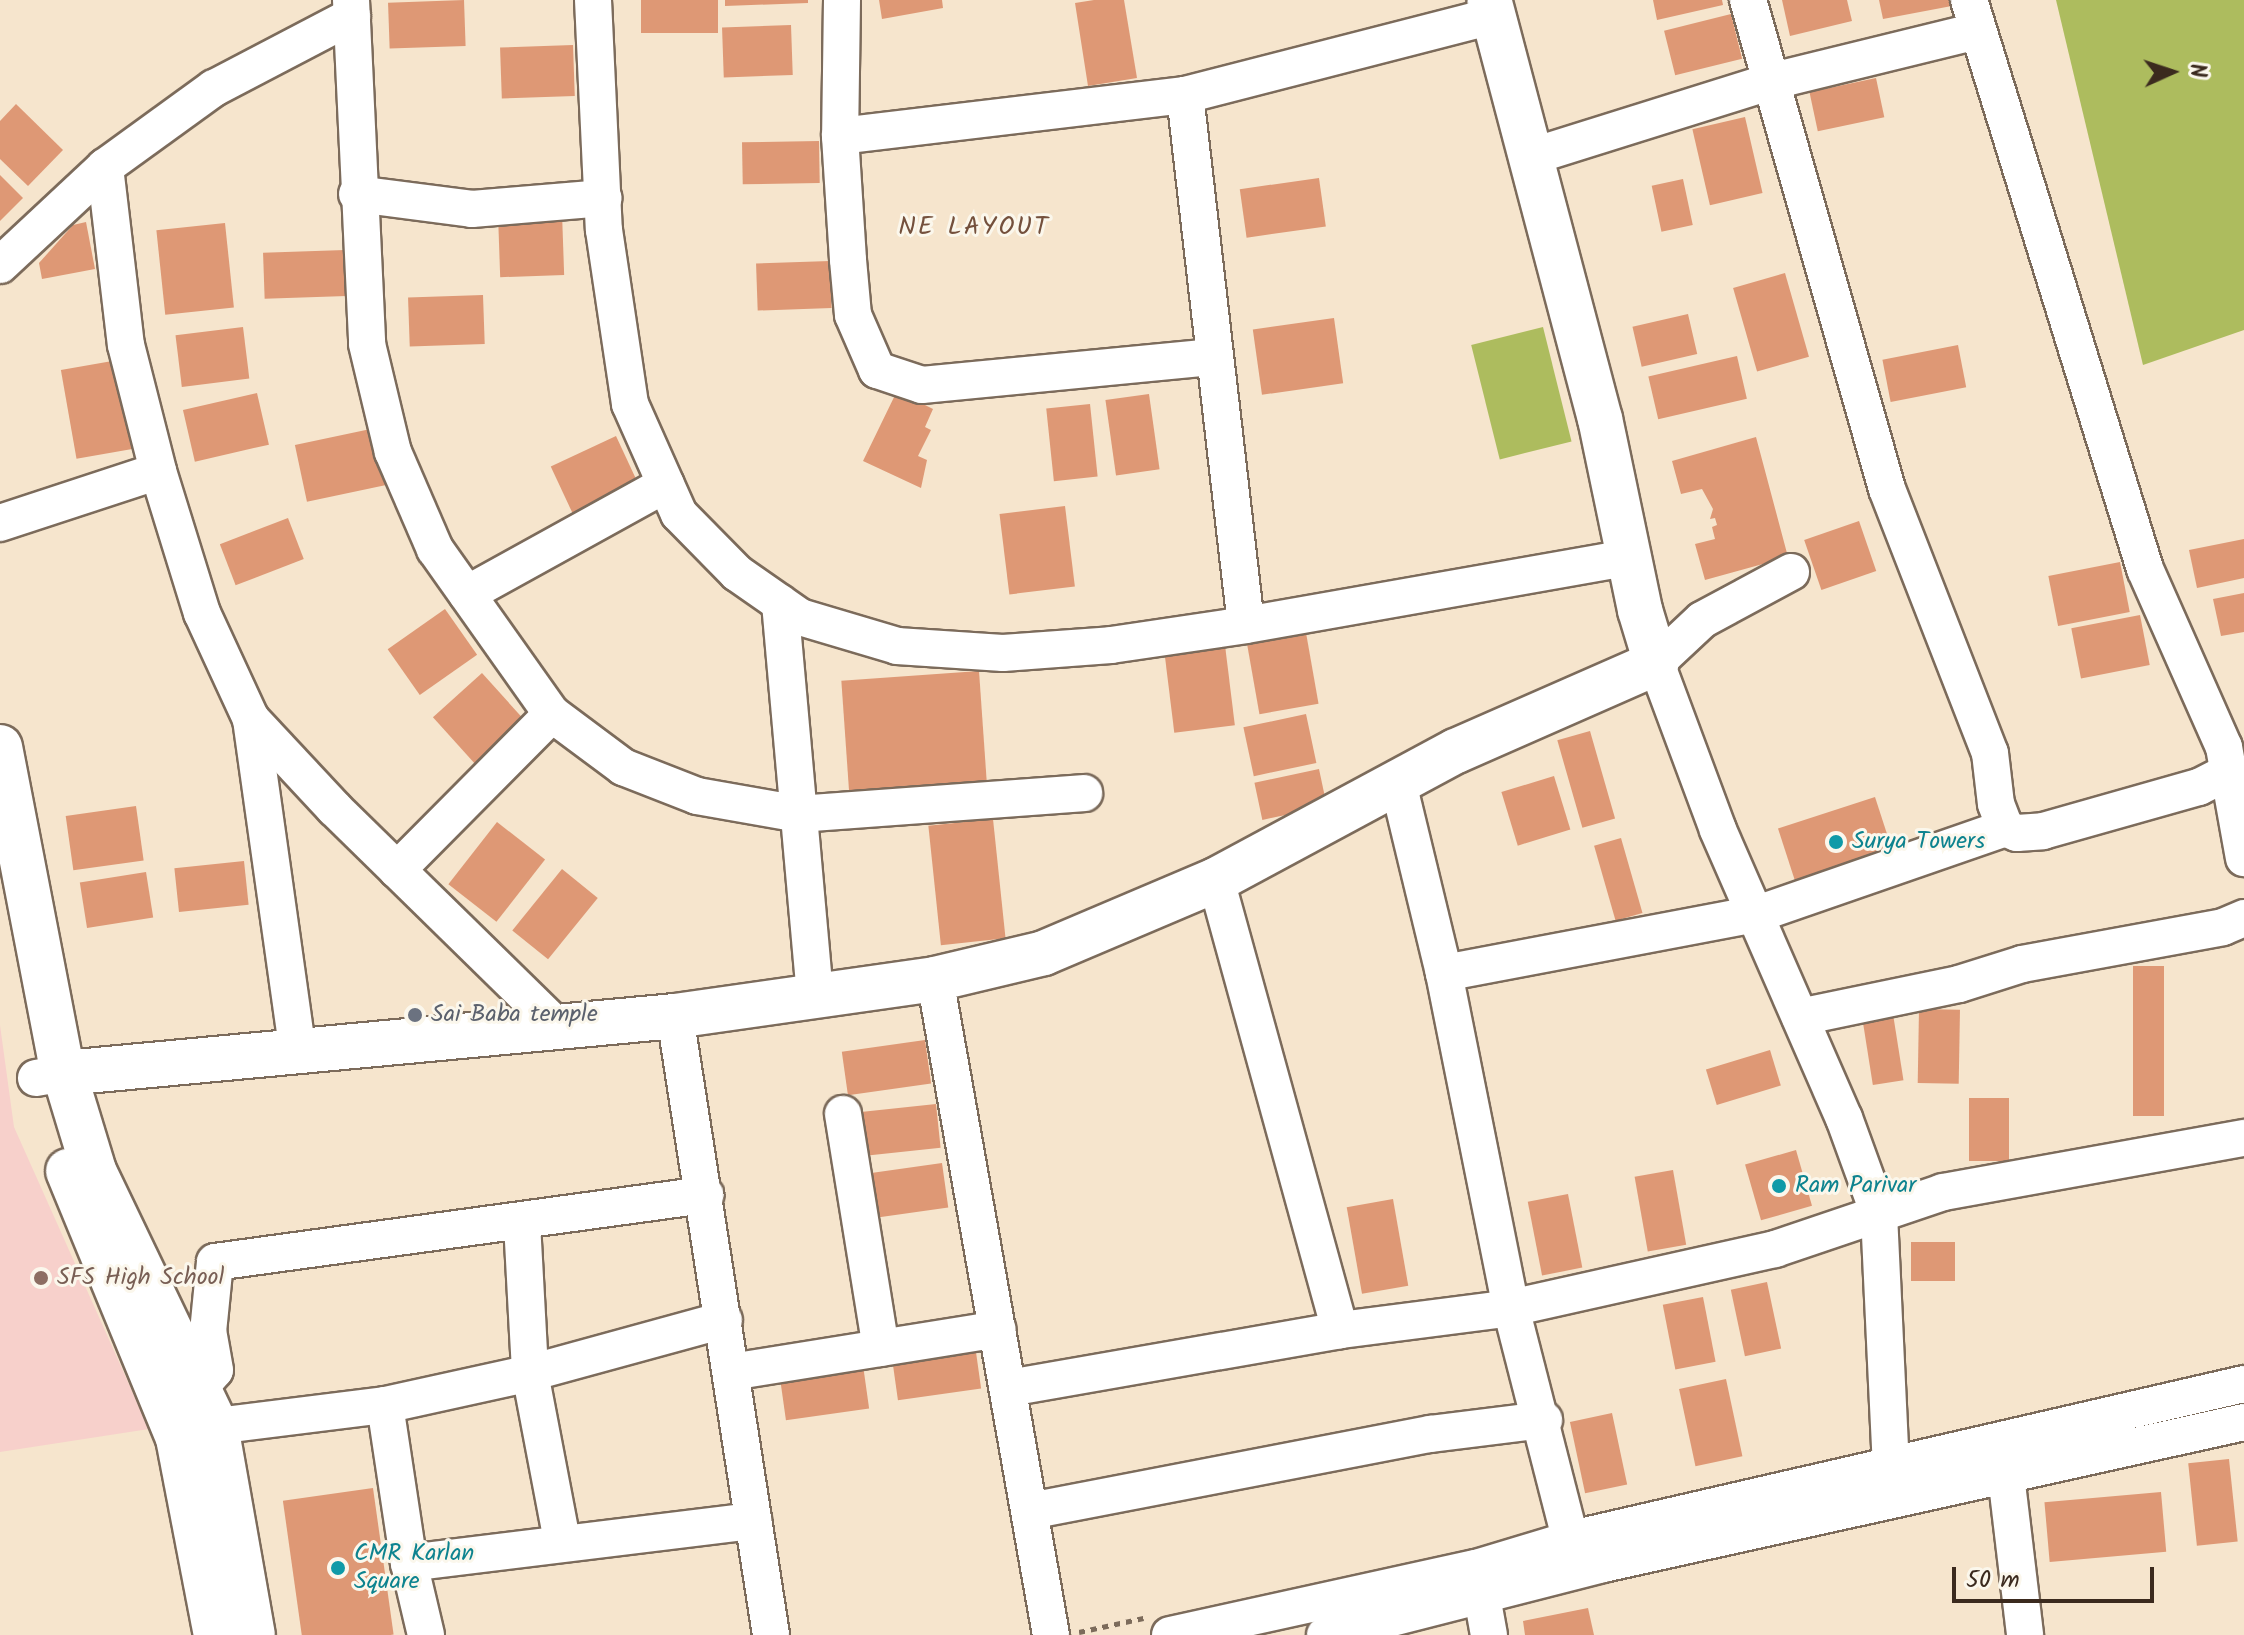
<!DOCTYPE html>
<style>
body{margin:0}
#map{position:relative;width:2244px;height:1635px;overflow:hidden;background:#f6e5cd;font-family:Kalam,sans-serif}
div>[style]{position:absolute}
[style*='--x']{left:calc(var(--x)*1px);top:calc(var(--y)*1px);width:calc(var(--w)*1px);rotate:calc(var(--a)*1deg)}
.built>*{inset:0;background:#f7d0cb}
.green>*{inset:0;background:#adbc5e;transform-origin:0 0}
.building>*{inset:0;background:#de9875;transform-origin:0 0}
.path>*{height:5px;margin-top:-2.5px;transform-origin:0;background:repeating-linear-gradient(90deg,#7c6b5b 0 6px,transparent 0 12px)}
.roads{filter:drop-shadow(2px 0 #7c6b5b) drop-shadow(-2px 0 #7c6b5b) drop-shadow(0 2px #7c6b5b) drop-shadow(0 -2px #7c6b5b)}
.minor>*{height:36px;margin:-18px;padding:0 18px;transform-origin:18px;border-radius:18px;background:#fff}
.major>*{height:44px;margin:-22px;padding:0 22px;transform-origin:22px;border-radius:22px;background:#fff}
.dots>*{width:22px;height:22px;translate:-50% -50%;box-sizing:border-box;border:4px solid #fbf7ec;border-radius:50%}
span{translate:-50% -50%;white-space:nowrap;text-align:center;line-height:1.15;-webkit-text-stroke:6px #fbf7ec;paint-order:stroke}
.culture-label{font-size:24px;color:#0d838f}
.left{translate:0 -50%;text-align:left}
.worship-label{font-size:24px;color:#5b616d}
.education-label{font-size:24px;color:#785e54}
.neighbourhood-label{font-size:26px;color:#74503c;letter-spacing:2px}
.north{position:absolute;left:2132px;top:32px;width:80px;height:80px;-webkit-text-stroke:6px #fbf7ec;paint-order:stroke;rotate:87deg;font-size:22px;font-weight:700;line-height:32px;text-align:center;color:#3b2a1e}
.north::after{content:'';display:block;margin:auto;width:28px;height:36px;background:#3b2a1e;clip-path:polygon(50% 0,100% 100%,50% 72%,0 100%)}
.scale{position:absolute;left:1952px;top:1567px;width:202px;height:36px;box-sizing:border-box;border:4px solid #3b2a1e;border-top:0;padding-left:10px;font-size:24px;line-height:28px;white-space:nowrap;color:#3b2a1e;-webkit-text-stroke:6px #fbf7ec;paint-order:stroke}
</style>
<div id="map">
<div class="built">
<div style="clip-path:polygon(0 1025px,14px 1127px,149px 1429px,0 1452px)"></div>
</div>
<div class="green">
<div style="clip-path:polygon(2056px 0,2244px 0,2244px 330px,2143px 365px)"></div>
<div style="left:1543px;top:327px;width:118px;height:74px;rotate:76deg"></div>
</div>
<div class="building">
<div style="left:464px;top:0;width:46px;height:76px;rotate:88deg"></div>
<div style="left:641px;top:0;width:77px;height:33px"></div>
<div style="clip-path:polygon(725px 0,808px 0,808px 3px,725px 6px)"></div>
<div style="clip-path:polygon(879px 0,942px 0,943px 8px,882px 19px)"></div>
<div style="clip-path:polygon(1094px 0,1124px 0,1137px 78px,1088px 86px,1075px 3px)"></div>
<div style="clip-path:polygon(1653px 0,1722px 0,1723px 5px,1657px 20px)"></div>
<div style="clip-path:polygon(1782px 0,1847px 0,1852px 21px,1790px 36px)"></div>
<div style="clip-path:polygon(1879px 0,1956px 0,1957px 5px,1883px 19px)"></div>
<div style="left:1731px;top:14px;width:46px;height:69px;rotate:76deg"></div>
<div style="left:791px;top:25px;width:50px;height:69px;rotate:88deg"></div>
<div style="left:573px;top:45px;width:51px;height:73px;rotate:88deg"></div>
<div style="left:1876px;top:78px;width:40px;height:68px;rotate:78deg"></div>
<div style="clip-path:polygon(16px 104px,63px 150px,28px 186px,0 159px,0 121px)"></div>
<div style="left:1745px;top:117px;width:78px;height:54px;rotate:77deg"></div>
<div style="left:819px;top:141px;width:42px;height:77px;rotate:89deg"></div>
<div style="clip-path:polygon(0 175px,23px 198px,0 221px)"></div>
<div style="left:1319px;top:178px;width:49px;height:80px;rotate:82deg"></div>
<div style="left:1683px;top:179px;width:47px;height:32px;rotate:78deg"></div>
<div style="left:562px;top:213px;width:62px;height:64px;rotate:88deg"></div>
<div style="clip-path:polygon(86px 222px,95px 269px,42px 279px,39px 263px,73px 225px)"></div>
<div style="left:225px;top:223px;width:85px;height:69px;rotate:84deg"></div>
<div style="left:345px;top:250px;width:46px;height:82px;rotate:88deg"></div>
<div style="left:830px;top:261px;width:47px;height:74px;rotate:88deg"></div>
<div style="left:1785px;top:273px;width:87px;height:54px;rotate:74deg"></div>
<div style="left:483px;top:295px;width:49px;height:75px;rotate:88deg"></div>
<div style="left:1688px;top:314px;width:41px;height:57px;rotate:77deg"></div>
<div style="left:1334px;top:318px;width:66px;height:82px;rotate:82deg"></div>
<div style="left:243px;top:327px;width:52px;height:68px;rotate:83deg"></div>
<div style="left:1958px;top:345px;width:43px;height:77px;rotate:79deg"></div>
<div style="left:1737px;top:356px;width:44px;height:91px;rotate:77deg"></div>
<div style="left:118px;top:360px;width:90px;height:58px;rotate:80deg"></div>
<div style="clip-path:polygon(897px 391px,933px 409px,925px 427px,931px 430px,918px 456px,927px 460px,921px 488px,863px 461px)"></div>
<div style="left:257px;top:393px;width:53px;height:76px;rotate:77deg"></div>
<div style="left:1149px;top:394px;width:76px;height:44px;rotate:82deg"></div>
<div style="left:1090px;top:404px;width:73px;height:44px;rotate:84deg"></div>
<div style="left:380px;top:427px;width:58px;height:87px;rotate:78deg"></div>
<div style="left:616px;top:436px;width:52px;height:72px;rotate:65deg"></div>
<div style="clip-path:polygon(1756px 437px,1788px 557px,1705px 580px,1695px 544px,1715px 539px,1712px 527px,1717px 525px,1715px 518px,1710px 519px,1713px 509px,1702px 489px,1681px 494px,1672px 461px)"></div>
<div style="left:1065px;top:506px;width:81px;height:66px;rotate:83deg"></div>
<div style="left:288px;top:518px;width:44px;height:73px;rotate:69deg"></div>
<div style="left:1859px;top:521px;width:53px;height:58px;rotate:71deg"></div>
<div style="clip-path:polygon(2244px 539px,2244px 578px,2197px 588px,2189px 550px)"></div>
<div style="left:2120px;top:562px;width:51px;height:73px;rotate:79deg"></div>
<div style="clip-path:polygon(2244px 593px,2244px 632px,2221px 636px,2213px 599px)"></div>
<div style="left:445px;top:609px;width:56px;height:70px;rotate:55deg"></div>
<div style="left:2140px;top:615px;width:51px;height:70px;rotate:79deg"></div>
<div style="left:1305px;top:627px;width:78px;height:60px;rotate:80deg"></div>
<div style="left:1224px;top:637px;width:89px;height:61px;rotate:83deg"></div>
<div style="left:979px;top:671px;width:114px;height:138px;rotate:86deg"></div>
<div style="left:482px;top:673px;width:64px;height:66px;rotate:48deg"></div>
<div style="left:1306px;top:714px;width:50px;height:64px;rotate:78deg"></div>
<div style="left:1590px;top:731px;width:91px;height:34px;rotate:74deg"></div>
<div style="left:1319px;top:769px;width:38px;height:66px;rotate:78deg"></div>
<div style="left:1554px;top:776px;width:56px;height:55px;rotate:73deg"></div>
<div style="left:1875px;top:797px;width:62px;height:102px;rotate:72deg"></div>
<div style="left:136px;top:806px;width:55px;height:71px;rotate:82deg"></div>
<div style="left:993px;top:819px;width:120px;height:65px;rotate:84deg"></div>
<div style="left:497px;top:822px;width:61px;height:79px;rotate:38deg"></div>
<div style="left:1621px;top:838px;width:78px;height:28px;rotate:74deg"></div>
<div style="left:244px;top:861px;width:44px;height:70px;rotate:84deg"></div>
<div style="left:562px;top:869px;width:46px;height:79px;rotate:39deg"></div>
<div style="left:146px;top:872px;width:46px;height:67px;rotate:81deg"></div>
<div style="left:2133px;top:966px;width:31px;height:150px"></div>
<div style="left:1919px;top:1009px;width:41px;height:74px;rotate:1deg"></div>
<div style="left:1893px;top:1014px;width:67px;height:31px;rotate:81deg"></div>
<div style="left:925px;top:1040px;width:44px;height:84px;rotate:82deg"></div>
<div style="left:1770px;top:1050px;width:37px;height:67px;rotate:73deg"></div>
<div style="left:1969px;top:1098px;width:40px;height:63px"></div>
<div style="left:936px;top:1104px;width:44px;height:85px;rotate:84deg"></div>
<div style="left:1796px;top:1150px;width:58px;height:53px;rotate:74deg"></div>
<div style="left:942px;top:1163px;width:45px;height:84px;rotate:82deg"></div>
<div style="left:1673px;top:1170px;width:76px;height:39px;rotate:80deg"></div>
<div style="left:1568px;top:1194px;width:75px;height:41px;rotate:79deg"></div>
<div style="left:1393px;top:1199px;width:88px;height:47px;rotate:80deg"></div>
<div style="left:1911px;top:1242px;width:44px;height:39px"></div>
<div style="left:1767px;top:1282px;width:68px;height:37px;rotate:78deg"></div>
<div style="left:1703px;top:1297px;width:66px;height:41px;rotate:79deg"></div>
<div style="left:975px;top:1345px;width:44px;height:84px;rotate:82deg"></div>
<div style="left:863px;top:1365px;width:44px;height:84px;rotate:82deg"></div>
<div style="left:1726px;top:1379px;width:79px;height:48px;rotate:78deg"></div>
<div style="left:1612px;top:1413px;width:73px;height:43px;rotate:78deg"></div>
<div style="left:2229px;top:1459px;width:83px;height:41px;rotate:84deg"></div>
<div style="left:373px;top:1488px;width:148px;height:91px;rotate:82deg"></div>
<div style="left:2161px;top:1492px;width:60px;height:117px;rotate:85deg"></div>
<div style="clip-path:polygon(1588px 1608px,1594px 1635px,1525px 1635px,1523px 1621px)"></div>
</div>
<div class="path">
<div style="--x:1079;--y:1632;--w:66;--a:-12.2"></div>
</div>
<div class="roads">
<div class="minor">
<div style="--x:351;--y:0;--w:344;--a:87.3"></div>
<div style="--x:367;--y:344;--w:111;--a:76.5"></div>
<div style="--x:393;--y:452;--w:106;--a:66.6"></div>
<div style="--x:435;--y:549;--w:202;--a:54.7"></div>
<div style="--x:552;--y:714;--w:89;--a:36.7"></div>
<div style="--x:623;--y:767;--w:79;--a:21.4"></div>
<div style="--x:697;--y:796;--w:104;--a:10"></div>
<div style="--x:799;--y:814;--w:286;--a:-4.2"></div>
<div style="--x:593;--y:0;--w:230;--a:87.3"></div>
<div style="--x:604;--y:230;--w:176;--a:81.5"></div>
<div style="--x:630;--y:404;--w:120;--a:66"></div>
<div style="--x:679;--y:514;--w:83;--a:45.5"></div>
<div style="--x:737;--y:573;--w:77;--a:34.9"></div>
<div style="--x:800;--y:617;--w:101;--a:16.6"></div>
<div style="--x:897;--y:646;--w:106;--a:3.8"></div>
<div style="--x:1003;--y:653;--w:108;--a:-4.2"></div>
<div style="--x:1111;--y:645;--w:136;--a:-8.4"></div>
<div style="--x:1246;--y:625;--w:391;--a:-10"></div>
<div style="--x:842;--y:0;--w:136;--a:90.8"></div>
<div style="--x:840;--y:136;--w:124;--a:86.3"></div>
<div style="--x:848;--y:260;--w:55;--a:84.8"></div>
<div style="--x:853;--y:315;--w:60;--a:66.4"></div>
<div style="--x:877;--y:370;--w:47;--a:18.4"></div>
<div style="--x:922;--y:385;--w:293;--a:-5.5"></div>
<div style="--x:1748;--y:0;--w:508;--a:74.13"></div>
<div style="--x:1887;--y:489;--w:283;--a:68.7"></div>
<div style="--x:1990;--y:753;--w:51;--a:83.3"></div>
<div style="--x:1996;--y:804;--w:26;--a:69"></div>
<div style="--x:2005;--y:828;--w:13;--a:23"></div>
<div style="--x:2017;--y:833;--w:26;--a:-4"></div>
<div style="--x:2043;--y:831;--w:162;--a:-15.8"></div>
<div style="--x:2199;--y:787;--w:34;--a:-27"></div>
<div style="--x:1969;--y:0;--w:596;--a:72.81"></div>
<div style="--x:2145;--y:569;--w:195;--a:66.1"></div>
<div style="--x:2224;--y:747;--w:113;--a:79.8"></div>
<div style="--x:352;--y:16;--w:156;--a:152.4"></div>
<div style="--x:214;--y:88;--w:135;--a:144.1"></div>
<div style="--x:105;--y:167;--w:179;--a:83.3"></div>
<div style="--x:126;--y:345;--w:130;--a:75.7"></div>
<div style="--x:158;--y:471;--w:149;--a:72.8"></div>
<div style="--x:202;--y:613;--w:117;--a:65.2"></div>
<div style="--x:251;--y:719;--w:122;--a:47"></div>
<div style="--x:334;--y:808;--w:316;--a:44.4"></div>
<div style="--x:1185;--y:95;--w:533;--a:83.43"></div>
<div style="--x:840;--y:136;--w:347;--a:-6.8"></div>
<div style="--x:1185;--y:95;--w:318;--a:-14.4"></div>
<div style="--x:1530;--y:157;--w:250;--a:-17.4"></div>
<div style="--x:1769;--y:82;--w:214;--a:-13.8"></div>
<div style="--x:357;--y:194;--w:116;--a:7.4"></div>
<div style="--x:472;--y:209;--w:132;--a:-4.8"></div>
<div style="--x:0;--y:265;--w:144;--a:-43"></div>
<div style="--x:0;--y:523;--w:166;--a:-18.2"></div>
<div style="--x:1791;--y:572;--w:101;--a:151.7"></div>
<div style="--x:1702;--y:620;--w:63;--a:136.9"></div>
<div style="--x:1656;--y:663;--w:178;--a:69.6"></div>
<div style="--x:1718;--y:830;--w:314;--a:66.4"></div>
<div style="--x:1844;--y:1118;--w:102;--a:70"></div>
<div style="--x:1879;--y:1214;--w:253;--a:87.3"></div>
<div style="--x:467;--y:594;--w:227;--a:-28.9"></div>
<div style="--x:780;--y:603;--w:396;--a:84.9"></div>
<div style="--x:251;--y:719;--w:332;--a:82"></div>
<div style="--x:1398;--y:783;--w:195;--a:76.4"></div>
<div style="--x:1444;--y:973;--w:342;--a:78.7"></div>
<div style="--x:1511;--y:1308;--w:261;--a:75.6"></div>
<div style="--x:397;--y:870;--w:220;--a:-45.2"></div>
<div style="--x:1216;--y:880;--w:467;--a:74.6"></div>
<div style="--x:1444;--y:973;--w:319;--a:-10.7"></div>
<div style="--x:1757;--y:914;--w:262;--a:-19.1"></div>
<div style="--x:935;--y:979;--w:666;--a:79.97"></div>
<div style="--x:675;--y:1016;--w:626;--a:81.18"></div>
<div style="--x:1800;--y:1017;--w:162;--a:-11.7"></div>
<div style="--x:1959;--y:984;--w:66;--a:-17.6"></div>
<div style="--x:2022;--y:964;--w:204;--a:-10.4"></div>
<div style="--x:2223;--y:927;--w:23;--a:-23"></div>
<div style="--x:36;--y:1078;--w:29;--a:-10"></div>
<div style="--x:843;--y:1114;--w:237;--a:80.8"></div>
<div style="--x:522;--y:1223;--w:150;--a:86.9"></div>
<div style="--x:530;--y:1373;--w:171;--a:79.2"></div>
<div style="--x:731;--y:1372;--w:270;--a:-9.1"></div>
<div style="--x:1009;--y:1388;--w:336;--a:-9.9"></div>
<div style="--x:1340;--y:1330;--w:172;--a:-7.3"></div>
<div style="--x:1511;--y:1308;--w:271;--a:-12.6"></div>
<div style="--x:1775;--y:1249;--w:177;--a:-18.7"></div>
<div style="--x:1943;--y:1192;--w:306;--a:-10.2"></div>
<div style="--x:198;--y:1389;--w:25;--a:-48"></div>
<div style="--x:215;--y:1370;--w:39;--a:-100"></div>
<div style="--x:208;--y:1332;--w:70;--a:-84.3"></div>
<div style="--x:215;--y:1262;--w:495;--a:-7.8"></div>
<div style="--x:385;--y:1405;--w:160;--a:81.4"></div>
<div style="--x:409;--y:1563;--w:74;--a:76.7"></div>
<div style="--x:191;--y:1434;--w:26;--a:-18"></div>
<div style="--x:216;--y:1426;--w:170;--a:-7.1"></div>
<div style="--x:385;--y:1405;--w:148;--a:-12.4"></div>
<div style="--x:530;--y:1373;--w:201;--a:-15.3"></div>
<div style="--x:2006;--y:1475;--w:161;--a:83.2"></div>
<div style="--x:1030;--y:1511;--w:408;--a:-10.9"></div>
<div style="--x:1431;--y:1434;--w:114;--a:-7.1"></div>
<div style="--x:409;--y:1563;--w:347;--a:-7"></div>
<div style="--x:1478;--y:1574;--w:62;--a:79.8"></div>
<div style="--x:1170;--y:1635;--w:313;--a:-12.4"></div>
<div style="--x:1476;--y:1568;--w:100;--a:-16.8"></div>
<div style="--x:1572;--y:1539;--w:690;--a:-12.99"></div>
<div style="--x:1325;--y:1635;--w:287;--a:-14.3"></div>
<div style="--x:1603;--y:1564;--w:657;--a:-12.49"></div>
</div>
<div class="major">
<div style="--x:0;--y:747;--w:318;--a:79.1"></div>
<div style="--x:60;--y:1059;--w:117;--a:73.1"></div>
<div style="--x:94;--y:1171;--w:283;--a:64.4"></div>
<div style="--x:216;--y:1426;--w:212;--a:80"></div>
<div style="--x:65;--y:1073;--w:613;--a:-5.34"></div>
<div style="--x:675;--y:1016;--w:263;--a:-8.1"></div>
<div style="--x:935;--y:979;--w:112;--a:-13.4"></div>
<div style="--x:1044;--y:953;--w:187;--a:-23"></div>
<div style="--x:1216;--y:880;--w:272;--a:-28.3"></div>
<div style="--x:1456;--y:751;--w:219;--a:-23.7"></div>
<div style="--x:1656;--y:663;--w:55;--a:-106.8"></div>
<div style="--x:1640;--y:610;--w:195;--a:-101.8"></div>
<div style="--x:1600;--y:419;--w:433;--a:-104.8"></div>
<div style="--x:68;--y:1171;--w:289;--a:67.6"></div>
<div style="--x:178;--y:1438;--w:201;--a:79.1"></div>
</div>
</div>
<div class="dots">
<div style="left:1836px;top:842px;background:#0f9aa8"></div>
<div style="left:415px;top:1015px;background:#6b7280"></div>
<div style="left:1779px;top:1186px;background:#0f9aa8"></div>
<div style="left:41px;top:1278px;background:#8d6e63"></div>
<div style="left:338px;top:1568px;background:#0f9aa8"></div>
</div>
<div class="culture-label">
<span class="left" style="left:1852px;top:842px">Surya Towers</span>
<span class="left" style="left:1795px;top:1186px">Ram Parivar</span>
<span class="left" style="left:354px;top:1568px">CMR Karlan<br>Square</span>
</div>
<div class="worship-label">
<span class="left" style="left:431px;top:1015px">Sai Baba temple</span>
</div>
<div class="education-label">
<span class="left" style="left:57px;top:1278px">SFS High School</span>
</div>
<div class="neighbourhood-label">
<span style="left:974px;top:228px">NE LAYOUT</span>
</div>
<div class="north">N</div>
<div class="scale">50 m</div>
</div>
